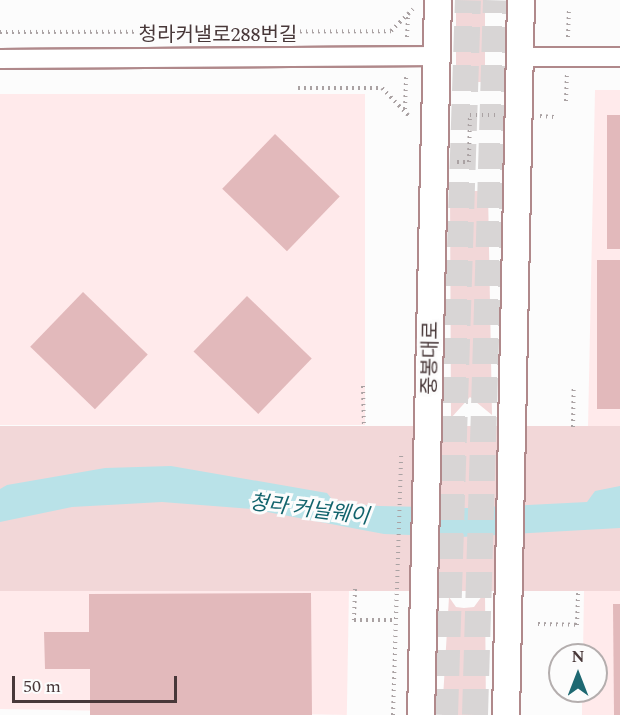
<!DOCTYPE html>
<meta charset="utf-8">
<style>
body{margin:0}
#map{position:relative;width:620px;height:715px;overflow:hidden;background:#fcfcfc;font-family:Spectral,"Noto Sans KR",serif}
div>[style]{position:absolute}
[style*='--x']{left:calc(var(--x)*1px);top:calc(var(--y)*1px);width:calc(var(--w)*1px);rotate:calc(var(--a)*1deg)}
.built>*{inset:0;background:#ffeaeb;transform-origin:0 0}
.green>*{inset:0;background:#f2d7d8;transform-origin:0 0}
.water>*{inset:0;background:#b9e2e8}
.building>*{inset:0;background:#e2b9bb;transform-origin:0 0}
.secondary-tunnel>*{height:26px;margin-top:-13px;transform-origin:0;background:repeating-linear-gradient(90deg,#d8d5d5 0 26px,transparent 0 39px)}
.path>*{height:4px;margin-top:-2px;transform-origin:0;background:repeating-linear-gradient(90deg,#aaa2a3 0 1.5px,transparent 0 6px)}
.roads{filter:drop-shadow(2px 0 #b0898b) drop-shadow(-2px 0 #b0898b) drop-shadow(0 2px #b0898b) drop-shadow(0 -2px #b0898b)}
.street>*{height:18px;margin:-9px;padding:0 9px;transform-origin:9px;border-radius:9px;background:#fff}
.secondary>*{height:26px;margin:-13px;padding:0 13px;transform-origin:13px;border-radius:13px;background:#fff}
span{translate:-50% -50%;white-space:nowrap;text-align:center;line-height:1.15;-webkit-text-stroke:6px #fcfcfc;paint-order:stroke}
.street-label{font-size:20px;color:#483839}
.water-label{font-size:21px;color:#12636c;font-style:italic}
.north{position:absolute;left:548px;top:643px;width:60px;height:60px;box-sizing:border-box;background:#fcfcfc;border:2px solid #b4aeae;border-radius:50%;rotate:0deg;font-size:16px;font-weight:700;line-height:24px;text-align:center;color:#483839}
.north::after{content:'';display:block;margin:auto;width:21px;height:27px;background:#1e6972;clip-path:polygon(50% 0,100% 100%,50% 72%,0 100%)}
.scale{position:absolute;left:12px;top:676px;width:165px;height:27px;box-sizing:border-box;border:3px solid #483839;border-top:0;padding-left:8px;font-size:18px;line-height:21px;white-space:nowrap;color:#483839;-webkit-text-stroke:4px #fcfcfc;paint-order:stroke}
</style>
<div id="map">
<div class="built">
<div style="clip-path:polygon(595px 90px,620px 90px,620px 427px,588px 427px)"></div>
<div style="left:0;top:94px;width:365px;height:331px"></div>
<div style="left:349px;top:589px;width:126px;height:349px;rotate:91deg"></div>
<div style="clip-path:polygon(584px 590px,620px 590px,620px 715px,582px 715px,582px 691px,596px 691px,596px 655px,583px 655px)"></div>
</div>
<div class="green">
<div style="left:456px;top:0;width:29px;height:82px"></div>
<div style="clip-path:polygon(450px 191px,488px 191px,492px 415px,470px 397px,451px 418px)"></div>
<div style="left:0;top:426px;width:620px;height:165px"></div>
<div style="clip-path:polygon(485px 592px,486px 715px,442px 715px,449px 597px,456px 607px,464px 608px,474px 607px)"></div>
</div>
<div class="water">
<div style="clip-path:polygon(171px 466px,327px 493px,335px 503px,380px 506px,467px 508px,587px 502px,595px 491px,620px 486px,620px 528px,461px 537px,384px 534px,252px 509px,162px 502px,72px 507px,0 522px,0 489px,7px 485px,105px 468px)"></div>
</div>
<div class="building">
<div style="left:607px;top:115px;width:13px;height:134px"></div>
<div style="left:275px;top:134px;width:90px;height:76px;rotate:44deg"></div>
<div style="left:597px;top:260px;width:23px;height:149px"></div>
<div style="left:83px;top:292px;width:90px;height:76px;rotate:44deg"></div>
<div style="left:247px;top:296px;width:90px;height:77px;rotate:44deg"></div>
<div style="clip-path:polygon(311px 593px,312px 715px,90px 715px,90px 669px,45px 669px,44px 632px,89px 632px,89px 594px)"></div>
<div style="clip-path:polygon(613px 604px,620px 604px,620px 715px,614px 715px)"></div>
</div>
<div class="secondary-tunnel">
<div style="--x:445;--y:715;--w:715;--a:-88.16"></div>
<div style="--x:475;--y:715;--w:715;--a:-88.32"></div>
</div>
<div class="path">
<div style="--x:0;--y:32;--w:391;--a:-0.1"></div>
<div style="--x:391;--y:31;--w:31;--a:-45"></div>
<div style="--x:407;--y:37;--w:22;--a:-87"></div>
<div style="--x:568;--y:37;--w:28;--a:-88"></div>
<div style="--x:298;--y:88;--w:84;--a:0"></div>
<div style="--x:382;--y:88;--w:40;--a:46"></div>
<div style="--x:566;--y:101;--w:26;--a:-88"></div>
<div style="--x:405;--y:109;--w:34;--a:-88"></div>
<div style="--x:540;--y:116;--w:14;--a:4"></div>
<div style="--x:457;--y:162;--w:12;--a:0"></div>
<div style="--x:469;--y:162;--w:47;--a:-88.8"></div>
<div style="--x:470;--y:115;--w:27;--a:0"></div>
<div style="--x:363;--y:386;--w:40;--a:88.6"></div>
<div style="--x:573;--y:427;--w:39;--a:-89"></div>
<div style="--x:355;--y:589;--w:31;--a:92"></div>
<div style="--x:354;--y:620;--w:42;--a:0"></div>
<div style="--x:538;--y:624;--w:39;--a:1"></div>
<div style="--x:577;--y:625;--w:35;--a:-88"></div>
<div style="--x:393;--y:715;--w:261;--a:-88.2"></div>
</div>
<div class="roads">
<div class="street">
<div style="--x:519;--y:57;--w:101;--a:0"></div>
<div style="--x:0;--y:59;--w:436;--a:-0.4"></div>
</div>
<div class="secondary">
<div style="--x:421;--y:715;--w:715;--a:-88.64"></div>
<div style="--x:506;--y:715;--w:715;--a:-88.8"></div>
</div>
</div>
<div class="street-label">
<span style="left:218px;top:35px">청라커낼로288번길</span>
<span style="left:431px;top:358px;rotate:-89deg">중봉대로</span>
</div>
<div class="water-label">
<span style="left:309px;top:510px;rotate:7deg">청라 커널웨이</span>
</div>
<div class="north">N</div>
<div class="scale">50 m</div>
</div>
